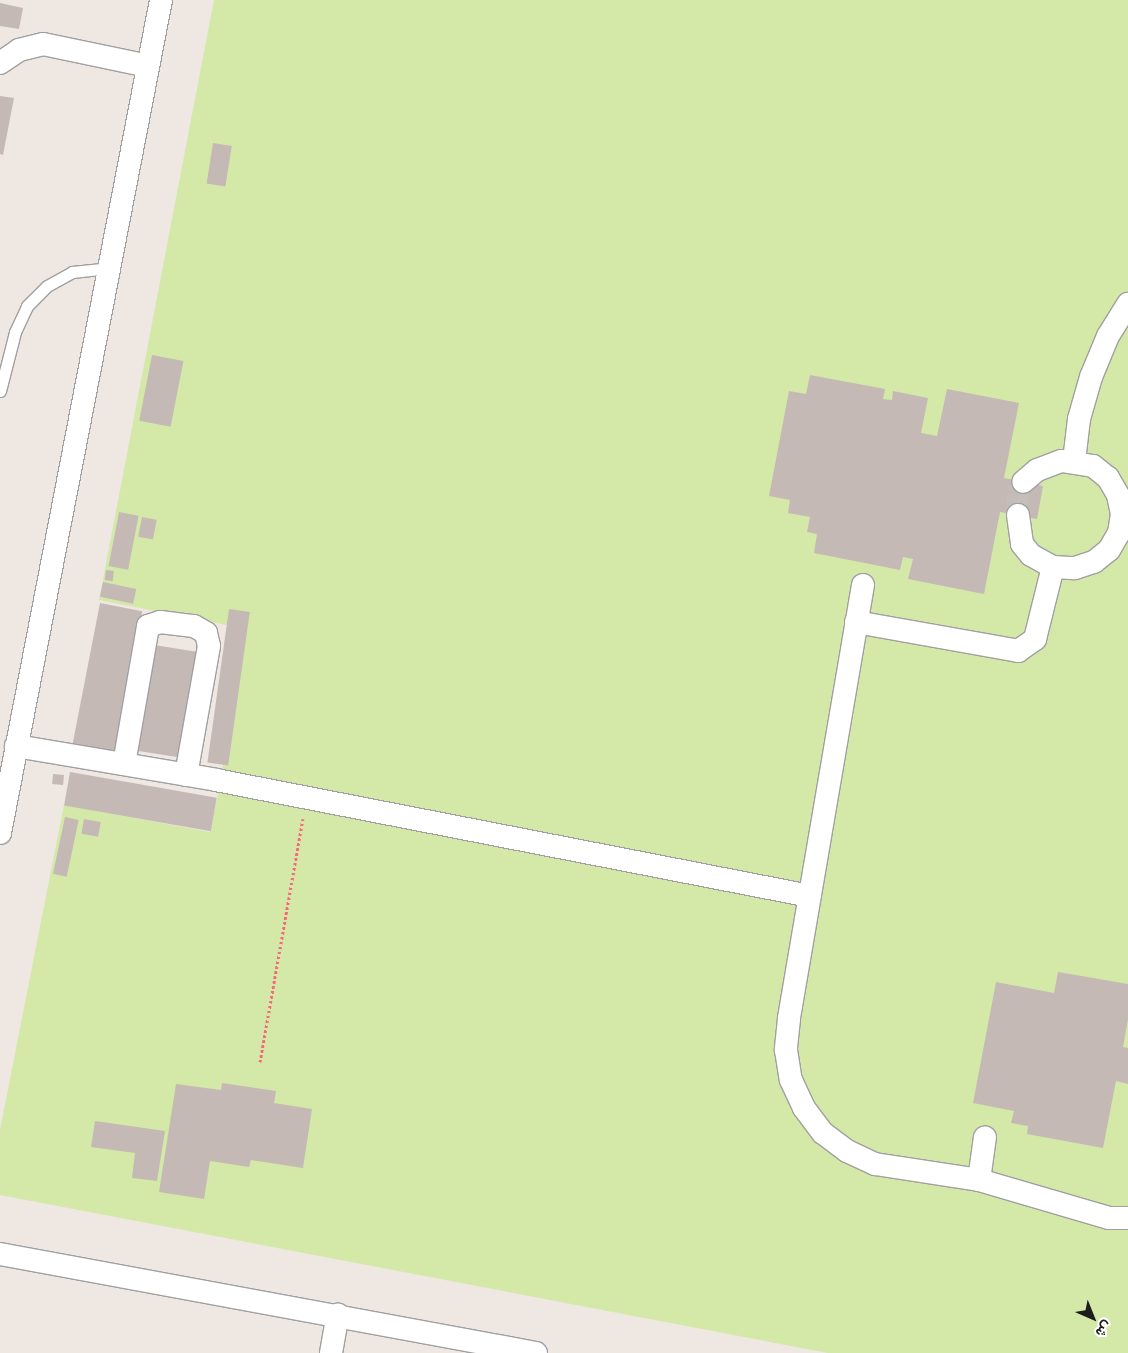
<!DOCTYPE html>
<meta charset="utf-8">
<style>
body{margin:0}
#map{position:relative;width:1128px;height:1353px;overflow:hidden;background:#eee7e2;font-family:"Source Sans 3",Vazirmatn,sans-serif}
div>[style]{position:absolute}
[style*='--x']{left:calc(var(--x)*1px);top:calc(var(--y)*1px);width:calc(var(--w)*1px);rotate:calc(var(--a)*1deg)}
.grass>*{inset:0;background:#d4e8a8}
.building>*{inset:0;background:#c5b9b6;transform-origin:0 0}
.minor-tunnel>*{height:22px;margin-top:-11px;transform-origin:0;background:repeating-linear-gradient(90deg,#c4beba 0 22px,transparent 0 33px)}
.path>*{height:3px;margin-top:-1.5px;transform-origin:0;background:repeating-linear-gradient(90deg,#f76977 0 2.5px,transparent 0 5px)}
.roads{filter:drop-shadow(1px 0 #a0a0a0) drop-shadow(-1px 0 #a0a0a0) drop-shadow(0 1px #a0a0a0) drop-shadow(0 -1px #a0a0a0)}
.service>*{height:11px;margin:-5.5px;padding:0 5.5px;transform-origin:5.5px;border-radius:5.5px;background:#fff}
.minor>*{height:22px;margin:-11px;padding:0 11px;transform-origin:11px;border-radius:11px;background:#fff}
span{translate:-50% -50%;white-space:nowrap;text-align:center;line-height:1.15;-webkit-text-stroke:5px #fff;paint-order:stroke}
.north{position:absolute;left:1068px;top:1293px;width:50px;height:50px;-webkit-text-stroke:4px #fff;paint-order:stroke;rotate:136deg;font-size:14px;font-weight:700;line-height:20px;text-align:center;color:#1c1c1c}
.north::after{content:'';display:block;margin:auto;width:18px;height:22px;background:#1c1c1c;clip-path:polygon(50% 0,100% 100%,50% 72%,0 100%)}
</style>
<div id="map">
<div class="grass">
<div style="clip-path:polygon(214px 0,1128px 0,1128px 1353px,828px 1353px,0 1195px,0 1130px,64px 805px,210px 832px,217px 799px,247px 629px,99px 600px)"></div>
</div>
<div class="building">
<div style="clip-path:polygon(0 3px,23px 8px,19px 29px,0 26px)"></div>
<div style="clip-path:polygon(0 96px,14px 98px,3px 155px,0 154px)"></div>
<div style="left:213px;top:143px;width:19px;height:41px;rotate:9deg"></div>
<div style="left:152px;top:355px;width:32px;height:67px;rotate:11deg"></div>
<div style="clip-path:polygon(810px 375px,885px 389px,883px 399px,892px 400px,893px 391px,928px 398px,921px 433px,937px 436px,947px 389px,1019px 403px,1004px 478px,1043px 486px,1037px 519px,1000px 512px,984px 594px,908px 579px,913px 559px,903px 557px,900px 570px,814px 553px,817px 534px,807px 532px,810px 517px,788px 513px,790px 500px,769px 496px,789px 391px,806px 394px)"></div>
<div style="left:119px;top:512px;width:20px;height:55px;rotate:11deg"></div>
<div style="left:142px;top:517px;width:15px;height:20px;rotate:11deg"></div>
<div style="left:106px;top:570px;width:8px;height:10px;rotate:7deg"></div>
<div style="left:103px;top:582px;width:34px;height:15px;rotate:12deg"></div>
<div style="left:100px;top:603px;width:43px;height:149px;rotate:11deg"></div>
<div style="left:229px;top:609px;width:21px;height:155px;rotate:8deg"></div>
<div style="left:154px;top:645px;width:43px;height:107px;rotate:9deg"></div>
<div style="left:70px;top:772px;width:149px;height:34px;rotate:10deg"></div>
<div style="left:53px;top:774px;width:11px;height:10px;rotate:5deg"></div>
<div style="left:65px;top:817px;width:14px;height:58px;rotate:12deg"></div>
<div style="left:84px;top:819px;width:17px;height:15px;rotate:10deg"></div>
<div style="clip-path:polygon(1058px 972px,1128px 984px,1128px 1019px,1123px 1047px,1128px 1048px,1128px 1084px,1116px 1081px,1103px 1148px,1027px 1134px,1028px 1126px,1011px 1123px,1014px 1111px,973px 1103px,996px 982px,1054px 993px)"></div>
<div style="clip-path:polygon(222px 1083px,276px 1091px,274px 1103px,312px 1109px,303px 1168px,251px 1160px,249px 1167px,210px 1161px,204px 1199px,159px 1192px,176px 1084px,221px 1090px)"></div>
<div style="clip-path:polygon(95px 1121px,165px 1131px,157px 1181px,132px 1178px,135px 1153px,91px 1147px)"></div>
</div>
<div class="minor-tunnel">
<div style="--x:1018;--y:515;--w:21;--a:-90"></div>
<div style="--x:1018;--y:494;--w:13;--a:-67"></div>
</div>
<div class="path">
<div style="--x:260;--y:1062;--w:247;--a:-80"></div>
</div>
<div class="roads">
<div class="service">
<div style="--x:0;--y:391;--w:61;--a:-75.7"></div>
<div style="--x:15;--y:332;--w:29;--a:-65"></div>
<div style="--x:27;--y:306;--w:28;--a:-45"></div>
<div style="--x:47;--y:286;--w:29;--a:-29"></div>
<div style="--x:72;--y:272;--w:37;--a:-6"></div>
</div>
<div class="minor">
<div style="--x:0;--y:63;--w:23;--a:-34"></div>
<div style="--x:19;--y:50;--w:25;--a:-14"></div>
<div style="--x:43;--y:44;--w:107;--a:11.8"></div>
<div style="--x:1074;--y:461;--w:42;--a:-83.2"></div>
<div style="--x:1079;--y:419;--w:44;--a:-74.1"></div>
<div style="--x:1091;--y:377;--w:44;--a:-67.5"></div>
<div style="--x:1108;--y:336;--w:38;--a:-58"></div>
<div style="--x:1018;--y:515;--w:29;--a:82"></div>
<div style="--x:1022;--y:544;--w:14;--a:51"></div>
<div style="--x:1031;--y:555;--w:25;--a:29"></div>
<div style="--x:1053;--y:567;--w:22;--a:3"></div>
<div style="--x:1075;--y:568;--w:20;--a:-18"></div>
<div style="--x:1094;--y:562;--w:19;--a:-39"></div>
<div style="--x:1109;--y:550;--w:20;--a:-60"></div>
<div style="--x:1119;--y:533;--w:19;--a:-81"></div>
<div style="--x:1122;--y:514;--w:19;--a:-102"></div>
<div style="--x:1118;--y:495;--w:20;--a:-120"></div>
<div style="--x:1108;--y:478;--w:19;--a:-141"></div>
<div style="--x:1093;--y:466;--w:32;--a:-171"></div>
<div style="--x:1061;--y:461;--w:26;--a:159"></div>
<div style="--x:1037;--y:470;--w:18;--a:139"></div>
<div style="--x:863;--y:585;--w:440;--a:99.7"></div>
<div style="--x:789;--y:1019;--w:31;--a:96"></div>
<div style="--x:786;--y:1050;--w:30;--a:81"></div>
<div style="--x:791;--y:1080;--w:31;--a:65"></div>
<div style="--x:804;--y:1108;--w:31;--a:53"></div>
<div style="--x:823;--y:1133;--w:30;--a:37"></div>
<div style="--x:847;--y:1151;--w:31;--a:25"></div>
<div style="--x:875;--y:1164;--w:105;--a:8.7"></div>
<div style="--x:979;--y:1180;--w:135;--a:16.3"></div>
<div style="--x:1109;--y:1218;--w:19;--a:0"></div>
<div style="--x:856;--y:622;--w:165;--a:10.1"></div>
<div style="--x:1018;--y:651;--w:21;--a:-35"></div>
<div style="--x:1035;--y:639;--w:74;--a:-76"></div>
<div style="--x:16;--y:746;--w:203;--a:9.6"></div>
<div style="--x:216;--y:780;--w:605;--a:11.05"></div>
<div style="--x:124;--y:764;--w:140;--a:-80.1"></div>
<div style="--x:148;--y:626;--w:13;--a:-18"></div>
<div style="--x:160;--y:622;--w:34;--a:7"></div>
<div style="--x:194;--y:626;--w:14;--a:30"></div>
<div style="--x:206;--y:633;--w:13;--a:77"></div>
<div style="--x:209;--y:646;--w:131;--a:100.1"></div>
<div style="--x:0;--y:833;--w:848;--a:-79.06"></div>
<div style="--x:979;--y:1180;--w:43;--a:-82.1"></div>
<div style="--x:0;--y:1254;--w:545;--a:10.46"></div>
<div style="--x:331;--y:1353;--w:39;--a:-80"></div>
</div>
</div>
<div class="north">ش</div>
</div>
